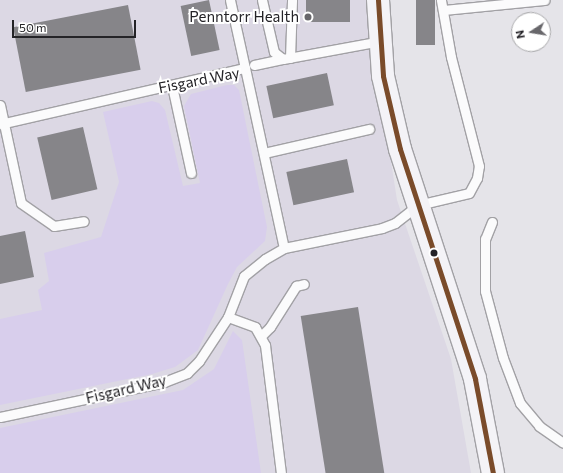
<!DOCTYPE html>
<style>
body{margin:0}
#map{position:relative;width:563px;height:473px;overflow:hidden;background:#e5e4e9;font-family:Commissioner,sans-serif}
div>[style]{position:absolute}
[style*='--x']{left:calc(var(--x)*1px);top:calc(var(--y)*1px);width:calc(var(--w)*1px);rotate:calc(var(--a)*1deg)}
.built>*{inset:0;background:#dcd8e4}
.green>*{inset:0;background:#d8ceec}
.building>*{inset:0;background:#868589;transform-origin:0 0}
.roads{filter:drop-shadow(1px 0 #a2a1a5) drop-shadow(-1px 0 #a2a1a5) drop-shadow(0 1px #a2a1a5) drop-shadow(0 -1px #a2a1a5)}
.lane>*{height:9px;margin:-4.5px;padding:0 4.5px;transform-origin:4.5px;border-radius:4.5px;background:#fbfbfc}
.secondary>*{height:22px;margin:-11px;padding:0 11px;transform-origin:11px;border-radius:11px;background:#f4f3f7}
.bus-1>*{height:5px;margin:-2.5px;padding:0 2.5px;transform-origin:2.5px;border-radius:2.5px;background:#7a4b2a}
.dots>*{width:11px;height:11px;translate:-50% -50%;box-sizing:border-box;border:2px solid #fff;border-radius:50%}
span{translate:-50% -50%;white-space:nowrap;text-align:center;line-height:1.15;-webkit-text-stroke:4px #fff;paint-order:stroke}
.poi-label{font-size:15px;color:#242327}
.right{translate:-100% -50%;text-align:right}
.street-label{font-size:15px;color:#242327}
.north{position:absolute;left:511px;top:12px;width:40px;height:40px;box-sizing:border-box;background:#fff;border:1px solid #a7a7a9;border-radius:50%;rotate:258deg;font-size:11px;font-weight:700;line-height:16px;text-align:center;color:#242327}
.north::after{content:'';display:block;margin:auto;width:14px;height:18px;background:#68676b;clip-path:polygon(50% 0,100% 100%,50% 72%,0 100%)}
.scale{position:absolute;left:12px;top:20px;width:124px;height:18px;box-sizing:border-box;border:2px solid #242327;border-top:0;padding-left:5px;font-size:12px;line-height:14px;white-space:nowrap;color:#242327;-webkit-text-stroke:3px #fff;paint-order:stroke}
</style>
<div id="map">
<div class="built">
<div style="clip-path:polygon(0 0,372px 0,375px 59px,397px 200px,451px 359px,471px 473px,0 473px)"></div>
</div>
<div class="green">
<div style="clip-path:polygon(227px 85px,234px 85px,239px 90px,267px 227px,265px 241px,237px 267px,228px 284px,198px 350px,175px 367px,152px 374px,0 405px,0 319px,42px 310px,38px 290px,49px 281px,44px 253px,101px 237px,119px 182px,103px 112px,152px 101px,159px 103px,165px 110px,183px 186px,200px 183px,184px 106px,191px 94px)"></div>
<div style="clip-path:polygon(233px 331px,242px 340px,261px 473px,0 473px,0 428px,183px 390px,214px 369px)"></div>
</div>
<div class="building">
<div style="left:209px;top:0;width:51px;height:29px;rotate:78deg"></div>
<div style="left:306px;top:0;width:44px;height:22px"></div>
<div style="left:416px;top:0;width:19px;height:45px"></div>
<div style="left:128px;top:5px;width:66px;height:117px;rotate:79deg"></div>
<div style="left:327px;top:73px;width:33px;height:62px;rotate:78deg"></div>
<div style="left:83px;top:127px;width:64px;height:47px;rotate:77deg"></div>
<div style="left:347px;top:159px;width:34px;height:62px;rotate:78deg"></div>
<div style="clip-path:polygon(25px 231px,34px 277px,0 284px,0 236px)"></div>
<div style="left:358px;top:307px;width:168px;height:58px;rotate:81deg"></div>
</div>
<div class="roads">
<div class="lane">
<div style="--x:230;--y:0;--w:70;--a:77.6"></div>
<div style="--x:262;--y:0;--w:53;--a:77"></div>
<div style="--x:274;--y:52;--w:11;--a:38"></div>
<div style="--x:283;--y:59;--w:100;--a:-10.4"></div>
<div style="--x:443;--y:10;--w:102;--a:-5.6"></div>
<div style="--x:290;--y:58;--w:58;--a:-88"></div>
<div style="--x:254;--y:65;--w:30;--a:-12"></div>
<div style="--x:172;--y:86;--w:89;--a:77.7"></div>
<div style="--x:0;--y:105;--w:100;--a:77.9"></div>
<div style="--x:21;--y:203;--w:40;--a:34.9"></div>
<div style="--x:54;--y:226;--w:30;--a:-9"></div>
<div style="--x:0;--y:124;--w:251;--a:-12.9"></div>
<div style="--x:245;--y:68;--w:184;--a:77.8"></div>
<div style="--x:264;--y:153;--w:108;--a:-12.9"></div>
<div style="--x:492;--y:222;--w:18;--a:112"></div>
<div style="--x:485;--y:239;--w:52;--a:90"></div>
<div style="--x:485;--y:291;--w:69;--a:75"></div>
<div style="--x:503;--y:358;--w:48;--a:69.3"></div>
<div style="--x:520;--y:403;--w:30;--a:50"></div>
<div style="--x:539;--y:426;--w:29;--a:35"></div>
<div style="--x:228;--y:317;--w:29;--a:20"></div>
<div style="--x:255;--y:327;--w:21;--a:61"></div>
<div style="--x:265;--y:345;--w:129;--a:82.9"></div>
<div style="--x:261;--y:336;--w:13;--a:-45"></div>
<div style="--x:270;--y:327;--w:49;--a:-57.6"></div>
<div style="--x:296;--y:286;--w:8;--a:-14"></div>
<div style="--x:0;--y:417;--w:168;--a:-12"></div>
<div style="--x:164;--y:382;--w:25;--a:-21"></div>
<div style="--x:187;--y:373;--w:17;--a:-45"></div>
<div style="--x:199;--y:361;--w:53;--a:-56.6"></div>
<div style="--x:228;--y:317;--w:44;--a:-68.7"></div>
<div style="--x:244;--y:276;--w:27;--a:-39"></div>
<div style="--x:265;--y:259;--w:22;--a:-30"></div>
<div style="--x:284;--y:248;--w:100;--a:-11.5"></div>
<div style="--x:382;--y:228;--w:14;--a:-21"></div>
<div style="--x:395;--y:223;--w:29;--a:-38"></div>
<div style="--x:418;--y:205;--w:52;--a:-13.2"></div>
<div style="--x:469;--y:193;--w:17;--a:-62"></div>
<div style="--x:477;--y:178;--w:12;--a:-81"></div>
<div style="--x:479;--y:166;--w:113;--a:-104.4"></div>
<div style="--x:451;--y:57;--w:58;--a:-100"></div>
</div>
<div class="secondary">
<div style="--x:378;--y:0;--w:76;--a:86.2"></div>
<div style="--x:383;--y:76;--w:75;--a:76.9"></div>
<div style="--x:400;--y:149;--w:242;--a:71.9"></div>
<div style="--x:475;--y:379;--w:96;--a:79.2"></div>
</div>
</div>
<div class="bus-1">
<div style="--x:378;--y:0;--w:76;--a:86.2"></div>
<div style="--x:383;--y:76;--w:75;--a:76.9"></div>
<div style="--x:400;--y:149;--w:242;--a:71.9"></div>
<div style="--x:475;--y:379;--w:96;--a:79.2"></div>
</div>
<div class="dots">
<div style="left:308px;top:17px;background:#68676b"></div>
<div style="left:434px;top:253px;background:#242327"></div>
</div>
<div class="poi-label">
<span class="right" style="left:299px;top:17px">Penntorr Health</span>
</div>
<div class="street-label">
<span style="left:199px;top:80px;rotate:-11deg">Fisgard Way</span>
<span style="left:126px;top:389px;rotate:-13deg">Fisgard Way</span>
</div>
<div class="north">N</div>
<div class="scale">50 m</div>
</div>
